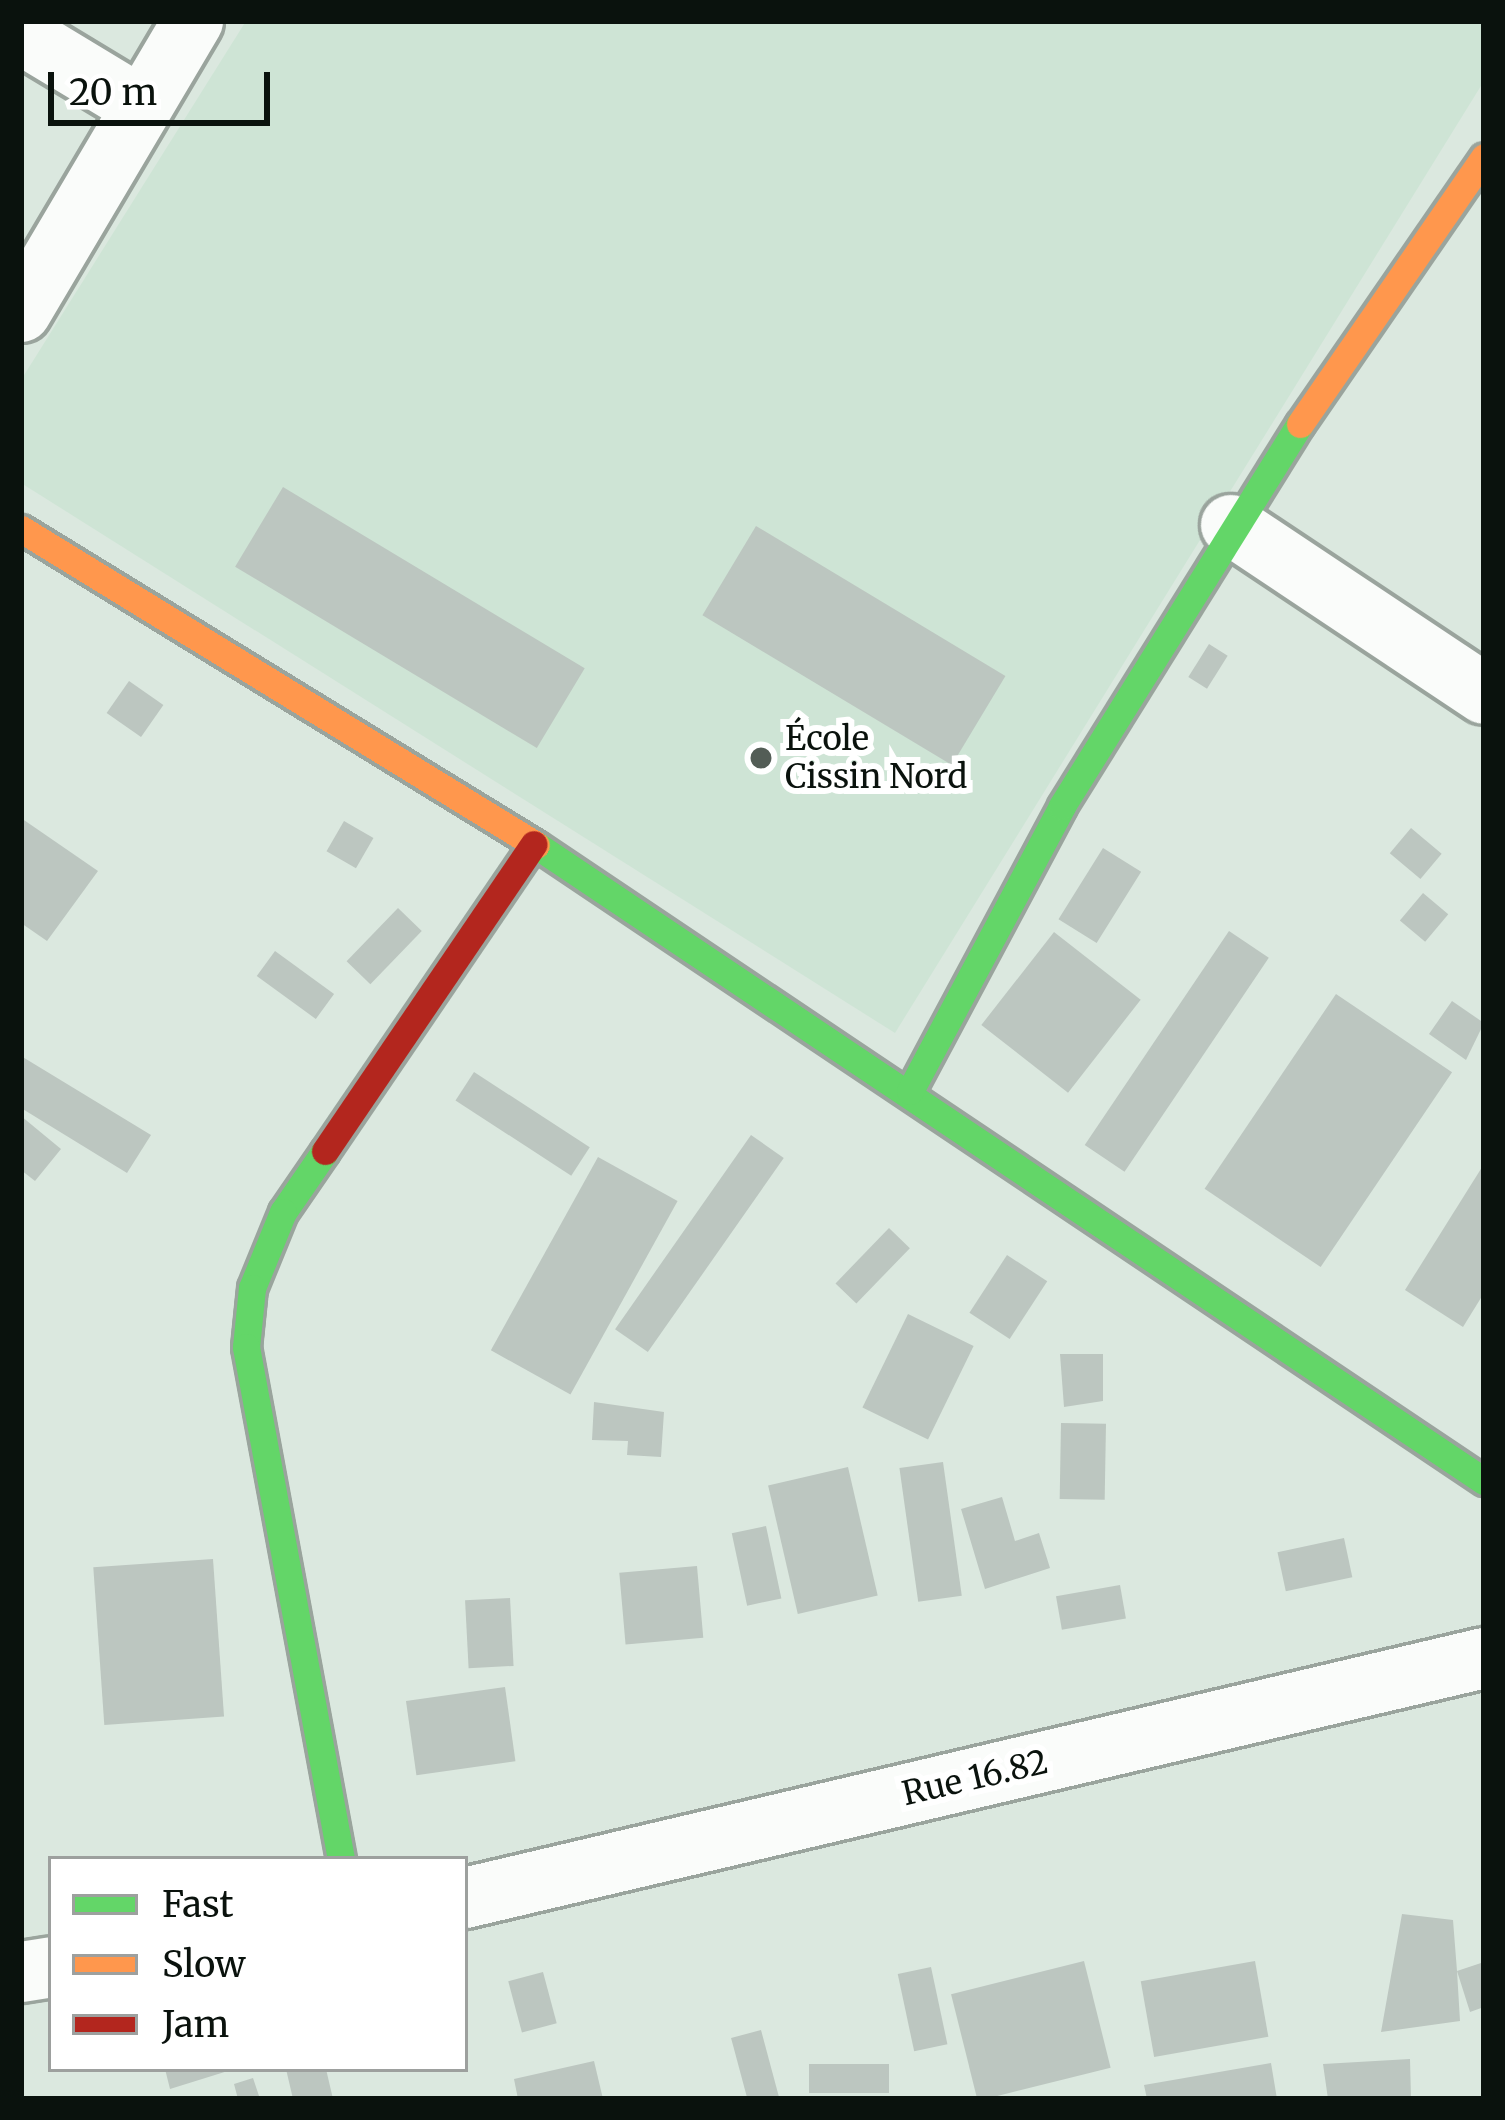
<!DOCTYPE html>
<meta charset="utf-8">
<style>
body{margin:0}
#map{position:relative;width:1505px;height:2120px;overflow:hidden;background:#dbe8df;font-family:Merriweather,serif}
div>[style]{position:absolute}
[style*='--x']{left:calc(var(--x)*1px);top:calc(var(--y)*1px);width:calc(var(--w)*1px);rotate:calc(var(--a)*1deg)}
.built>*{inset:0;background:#cee4d5}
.building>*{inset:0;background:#bcc6c0;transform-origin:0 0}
.roads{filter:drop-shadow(3px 0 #9aa49d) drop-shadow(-3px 0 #9aa49d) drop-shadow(0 3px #9aa49d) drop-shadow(0 -3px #9aa49d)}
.street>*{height:60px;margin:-30px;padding:0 30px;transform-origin:30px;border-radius:30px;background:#fafcfa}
.fast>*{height:27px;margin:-13.5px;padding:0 13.5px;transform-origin:13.5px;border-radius:13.5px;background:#63d668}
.slow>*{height:27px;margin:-13.5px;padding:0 13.5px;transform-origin:13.5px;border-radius:13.5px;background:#ff974d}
.jam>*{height:27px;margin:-13.5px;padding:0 13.5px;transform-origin:13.5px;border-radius:13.5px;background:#b3261e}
.dots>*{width:33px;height:33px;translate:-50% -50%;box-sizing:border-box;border:6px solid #fff;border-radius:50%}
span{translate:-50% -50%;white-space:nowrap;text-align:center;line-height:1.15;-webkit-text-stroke:12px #fff;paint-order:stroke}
.poi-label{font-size:33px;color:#0a120d}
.left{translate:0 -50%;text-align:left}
.street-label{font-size:33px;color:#0a120d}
.frame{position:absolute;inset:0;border:24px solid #0a120d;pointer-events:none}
.legend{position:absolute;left:48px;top:1856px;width:420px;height:216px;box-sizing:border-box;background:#fff;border:3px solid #9da09e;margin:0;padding:15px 21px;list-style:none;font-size:36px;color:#0a120d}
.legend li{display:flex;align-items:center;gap:24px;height:60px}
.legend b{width:60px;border:3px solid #9da09e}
.scale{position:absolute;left:48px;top:72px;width:222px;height:54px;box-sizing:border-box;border:6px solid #0a120d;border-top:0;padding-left:15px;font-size:36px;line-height:42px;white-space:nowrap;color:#0a120d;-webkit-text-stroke:9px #fff;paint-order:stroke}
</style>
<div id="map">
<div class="built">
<div style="clip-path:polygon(246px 21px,1484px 21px,1484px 81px,895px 1033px,21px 483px,21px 380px)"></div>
</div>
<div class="building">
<div style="left:283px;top:487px;width:352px;height:93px;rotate:31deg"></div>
<div style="left:756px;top:526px;width:291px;height:104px;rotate:31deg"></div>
<div style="left:1209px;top:644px;width:22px;height:39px;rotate:32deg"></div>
<div style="left:129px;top:681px;width:42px;height:39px;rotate:35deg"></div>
<div style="clip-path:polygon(21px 818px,98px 871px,47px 941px,21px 923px)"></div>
<div style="left:344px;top:821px;width:34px;height:35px;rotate:30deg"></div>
<div style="left:1411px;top:828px;width:40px;height:33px;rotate:40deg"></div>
<div style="left:1103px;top:848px;width:45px;height:84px;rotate:32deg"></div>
<div style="left:1423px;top:893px;width:33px;height:36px;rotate:40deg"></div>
<div style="left:398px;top:908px;width:33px;height:74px;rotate:44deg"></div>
<div style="left:1229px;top:931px;width:48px;height:258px;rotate:34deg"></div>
<div style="left:1054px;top:932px;width:110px;height:118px;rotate:38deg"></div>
<div style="left:275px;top:951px;width:73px;height:31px;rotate:36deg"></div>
<div style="left:1336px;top:994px;width:140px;height:235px;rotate:34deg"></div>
<div style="clip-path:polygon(1452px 1001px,1484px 1023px,1466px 1060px,1429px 1034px)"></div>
<div style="clip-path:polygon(21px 1056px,151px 1135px,127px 1173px,21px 1108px)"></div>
<div style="left:474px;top:1072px;width:138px;height:34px;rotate:33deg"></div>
<div style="clip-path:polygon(21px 1116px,61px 1149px,35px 1181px,21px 1170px)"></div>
<div style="left:751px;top:1135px;width:40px;height:237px;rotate:35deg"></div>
<div style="left:598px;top:1157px;width:91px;height:221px;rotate:29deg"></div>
<div style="clip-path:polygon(1484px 1164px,1484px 1293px,1463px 1327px,1405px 1290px)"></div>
<div style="left:889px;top:1228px;width:29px;height:77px;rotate:44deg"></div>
<div style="left:1007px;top:1255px;width:48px;height:69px;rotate:33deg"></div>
<div style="left:908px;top:1314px;width:73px;height:104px;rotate:26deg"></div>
<div style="clip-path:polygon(1060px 1354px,1103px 1354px,1103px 1401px,1064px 1407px)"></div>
<div style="clip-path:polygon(594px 1402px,664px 1412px,661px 1457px,627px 1455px,628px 1441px,592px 1440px)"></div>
<div style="left:1061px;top:1423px;width:45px;height:76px;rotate:1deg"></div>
<div style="left:943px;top:1462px;width:135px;height:44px;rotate:82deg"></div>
<div style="left:848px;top:1467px;width:132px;height:82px;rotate:77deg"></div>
<div style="clip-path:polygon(1002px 1497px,1015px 1541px,1039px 1533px,1050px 1568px,985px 1589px,961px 1509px)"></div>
<div style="left:766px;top:1526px;width:74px;height:35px;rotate:78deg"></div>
<div style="left:1344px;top:1538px;width:40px;height:68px;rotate:78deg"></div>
<div style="left:213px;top:1559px;width:158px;height:120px;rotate:86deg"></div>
<div style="left:697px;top:1566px;width:72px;height:78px;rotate:85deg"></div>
<div style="left:1120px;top:1585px;width:34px;height:65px;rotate:80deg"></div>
<div style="left:510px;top:1598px;width:68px;height:45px;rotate:87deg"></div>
<div style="left:505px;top:1687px;width:75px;height:100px;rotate:82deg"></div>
<div style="clip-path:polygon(1402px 1914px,1453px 1920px,1457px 1971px,1484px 1962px,1484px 2007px,1470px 2012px,1457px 1971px,1460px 2021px,1381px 2032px)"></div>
<div style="left:1084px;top:1961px;width:110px;height:137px;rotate:76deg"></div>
<div style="left:1255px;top:1961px;width:77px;height:116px;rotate:80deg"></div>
<div style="left:931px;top:1967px;width:79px;height:34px;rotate:78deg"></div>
<div style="left:543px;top:1972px;width:53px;height:36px;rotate:75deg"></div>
<div style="left:761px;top:2030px;width:71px;height:31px;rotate:75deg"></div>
<div style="clip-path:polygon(1410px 2059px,1411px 2099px,1328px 2099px,1323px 2064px)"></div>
<div style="clip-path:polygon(594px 2061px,603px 2099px,518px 2099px,514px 2079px)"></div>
<div style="clip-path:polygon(1271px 2063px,1277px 2099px,1147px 2099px,1144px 2085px)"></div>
<div style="left:809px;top:2064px;width:80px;height:29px"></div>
<div style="clip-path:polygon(165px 2069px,231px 2069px,231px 2070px,170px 2089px)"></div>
<div style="clip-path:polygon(286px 2069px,326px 2069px,333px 2099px,293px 2099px)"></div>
<div style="clip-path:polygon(253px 2078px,260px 2099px,238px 2099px,234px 2084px)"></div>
</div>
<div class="roads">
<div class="street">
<div style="--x:21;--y:34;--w:141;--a:31.1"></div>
<div style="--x:21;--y:312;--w:338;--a:-59.4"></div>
<div style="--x:1231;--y:525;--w:304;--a:33.7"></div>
<div style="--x:465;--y:1898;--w:1047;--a:-13.25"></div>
<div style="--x:21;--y:1972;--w:30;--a:-9"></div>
</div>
<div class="fast">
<div style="--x:536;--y:845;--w:1142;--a:33.86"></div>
<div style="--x:910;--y:1091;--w:323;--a:-61.9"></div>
<div style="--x:1062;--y:806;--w:450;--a:-58.1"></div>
<div style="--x:325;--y:1151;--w:74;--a:124.5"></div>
<div style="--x:283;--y:1212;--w:82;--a:112.2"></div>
<div style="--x:252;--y:1288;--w:59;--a:95.8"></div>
<div style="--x:246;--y:1347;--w:521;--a:79.49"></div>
</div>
<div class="slow">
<div style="--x:1300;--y:424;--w:324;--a:-55.4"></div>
<div style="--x:21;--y:529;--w:604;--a:31.53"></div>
</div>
<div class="jam">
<div style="--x:325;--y:1151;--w:371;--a:-55.8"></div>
</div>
</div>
<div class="dots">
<div style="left:761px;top:758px;background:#535d56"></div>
</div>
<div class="poi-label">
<span class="left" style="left:785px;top:758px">École<br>Cissin Nord</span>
</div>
<div class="street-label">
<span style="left:975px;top:1778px;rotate:-13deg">Rue 16.82</span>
</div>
<div class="frame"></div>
<ul class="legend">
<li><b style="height:15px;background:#63d668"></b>Fast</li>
<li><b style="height:15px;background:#ff974d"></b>Slow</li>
<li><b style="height:15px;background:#b3261e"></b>Jam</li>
</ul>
<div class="scale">20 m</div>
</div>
